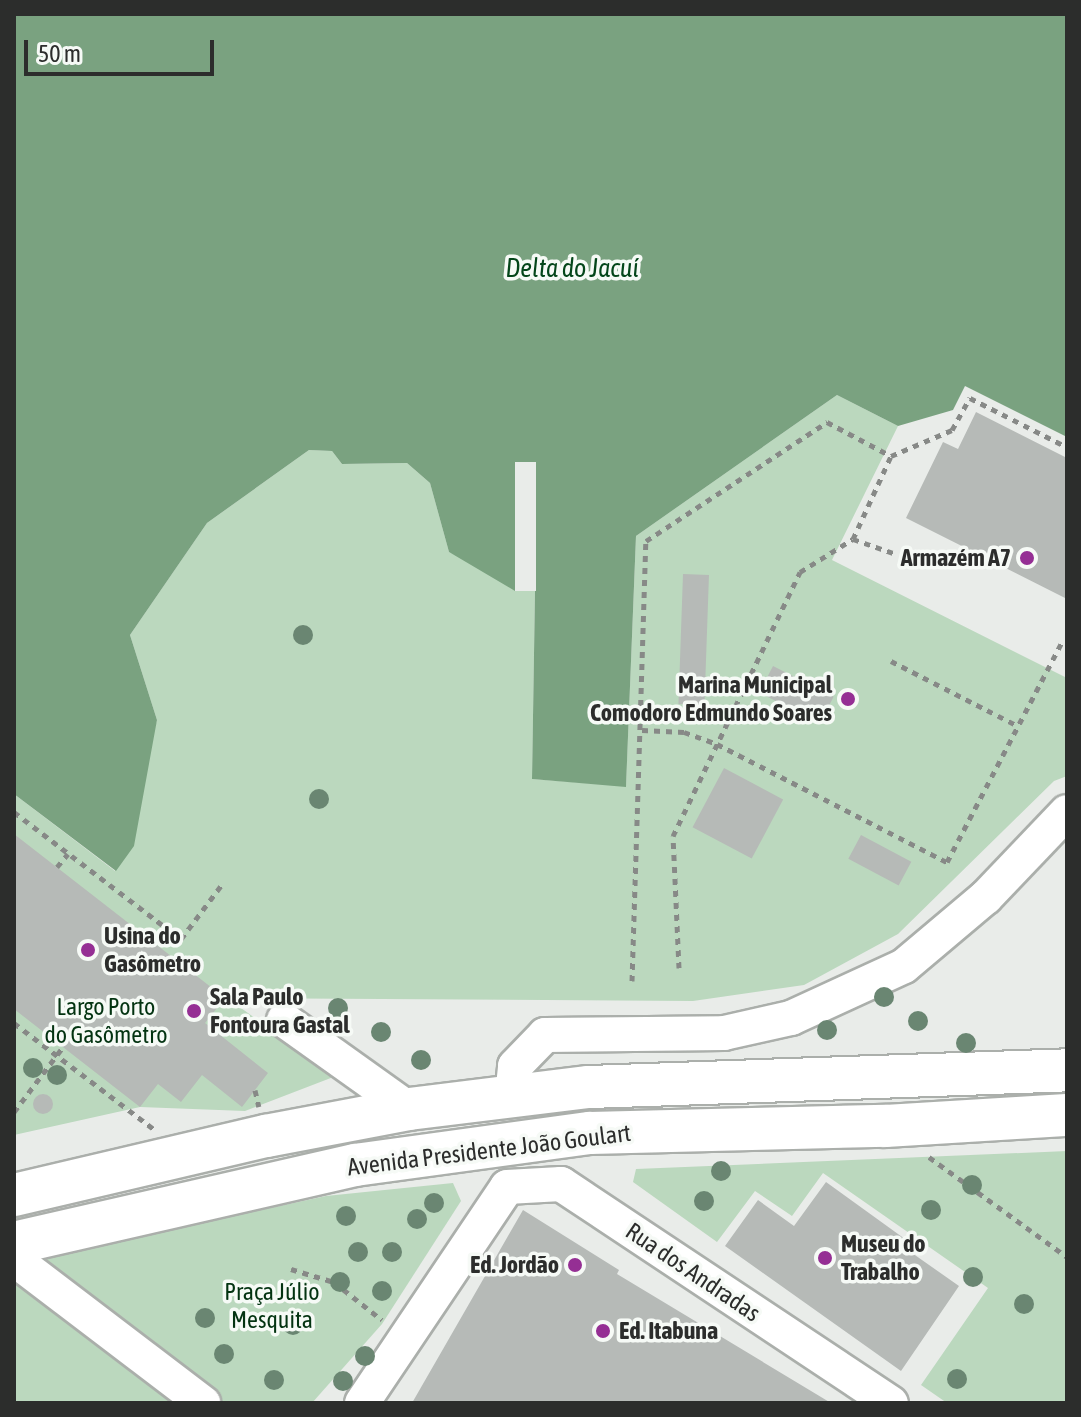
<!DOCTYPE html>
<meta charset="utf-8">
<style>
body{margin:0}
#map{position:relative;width:1081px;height:1417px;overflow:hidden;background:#e9ece9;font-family:"Asap Condensed",sans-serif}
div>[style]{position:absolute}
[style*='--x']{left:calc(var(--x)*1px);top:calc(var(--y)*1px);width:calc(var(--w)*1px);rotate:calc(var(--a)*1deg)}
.green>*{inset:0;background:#bbd8be}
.water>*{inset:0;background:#7aa280}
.pier>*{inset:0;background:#e9ece9;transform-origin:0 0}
.building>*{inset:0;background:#b6bab7;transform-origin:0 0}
.round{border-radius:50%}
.path>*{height:5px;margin-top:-2.5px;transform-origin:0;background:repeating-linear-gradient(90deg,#878987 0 6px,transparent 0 12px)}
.roads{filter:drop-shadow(2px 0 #abafab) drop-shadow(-2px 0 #abafab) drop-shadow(0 2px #abafab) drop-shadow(0 -2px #abafab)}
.minor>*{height:34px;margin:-17px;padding:0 17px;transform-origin:17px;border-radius:17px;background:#fff}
.major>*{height:42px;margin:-21px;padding:0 21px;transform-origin:21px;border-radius:21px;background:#fff}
.trees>*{width:20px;height:20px;margin:-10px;border-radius:50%;background:#6a8672}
.dots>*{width:22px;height:22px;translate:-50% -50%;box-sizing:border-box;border:4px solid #f6faf6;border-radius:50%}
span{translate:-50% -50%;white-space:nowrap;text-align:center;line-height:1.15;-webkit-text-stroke:7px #f6faf6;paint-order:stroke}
.poi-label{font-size:24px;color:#2c2d2c;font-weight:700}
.right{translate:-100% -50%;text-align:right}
.left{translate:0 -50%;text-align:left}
.park-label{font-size:24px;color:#033311}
.street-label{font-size:24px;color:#2c2d2c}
.water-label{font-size:26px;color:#04461a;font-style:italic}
.frame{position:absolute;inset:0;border:16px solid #2c2d2c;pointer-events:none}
.scale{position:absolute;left:24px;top:40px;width:190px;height:36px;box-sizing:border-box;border:4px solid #2c2d2c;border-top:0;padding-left:10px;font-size:24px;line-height:28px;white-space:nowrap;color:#2c2d2c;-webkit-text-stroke:6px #f6faf6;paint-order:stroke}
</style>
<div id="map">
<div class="green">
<div style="clip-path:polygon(837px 395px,898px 426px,832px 560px,1067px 678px,1067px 776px,1054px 781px,898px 934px,804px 985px,693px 1001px,227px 998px,336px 1076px,245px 1111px,140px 1107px,14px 1135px,14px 794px,115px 871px,157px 720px,130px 635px,207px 523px,309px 450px,332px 451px,342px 464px,407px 463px,430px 483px,449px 552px,535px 591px,532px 779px,626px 786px,636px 536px)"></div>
<div style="clip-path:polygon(1067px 1151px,1067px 1403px,947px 1403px,921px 1385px,988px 1288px,823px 1173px,792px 1216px,755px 1191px,717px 1242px,633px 1182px,636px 1169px)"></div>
<div style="clip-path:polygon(453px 1183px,461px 1201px,382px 1324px,312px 1403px,14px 1403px,14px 1263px,326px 1196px)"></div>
</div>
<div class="water">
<div style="clip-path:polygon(14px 14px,1067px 14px,1067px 437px,965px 386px,953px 410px,898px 426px,837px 395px,636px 536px,626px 787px,532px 779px,535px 591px,515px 591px,449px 552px,430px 483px,407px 463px,342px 464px,332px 451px,309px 450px,207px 523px,130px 635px,157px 720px,134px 846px,116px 871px,14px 794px)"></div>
</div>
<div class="pier">
<div style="left:515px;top:462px;width:21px;height:129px"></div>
</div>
<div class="building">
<div style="clip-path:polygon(976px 412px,1067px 458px,1067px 599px,906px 518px,943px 442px,958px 449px)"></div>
<div style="left:683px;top:574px;width:26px;height:130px;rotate:2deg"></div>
<div style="left:773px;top:666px;width:68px;height:30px;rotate:27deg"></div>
<div style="left:724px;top:768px;width:67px;height:67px;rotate:28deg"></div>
<div style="clip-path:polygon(14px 834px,225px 998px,205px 1023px,268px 1073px,242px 1107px,202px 1075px,181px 1102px,158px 1084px,140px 1107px,14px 1009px)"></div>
<div style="left:861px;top:835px;width:57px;height:27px;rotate:28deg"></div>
<div class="round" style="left:33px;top:1094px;width:20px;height:20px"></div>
<div style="clip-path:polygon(826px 1182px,916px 1247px,912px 1253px,959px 1286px,901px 1371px,725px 1246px,758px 1200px,794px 1226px)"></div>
<div style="clip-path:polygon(523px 1210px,619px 1270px,617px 1274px,831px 1403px,412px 1403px)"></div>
</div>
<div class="path">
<div style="--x:853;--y:539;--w:46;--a:19.2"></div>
<div style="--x:891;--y:661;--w:143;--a:27.1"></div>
<div style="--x:642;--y:730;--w:42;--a:2.7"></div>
<div style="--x:684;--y:732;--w:35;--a:20"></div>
<div style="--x:717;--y:744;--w:259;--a:27.2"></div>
<div style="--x:947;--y:862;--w:250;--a:-62.4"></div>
<div style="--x:14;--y:812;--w:210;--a:37.3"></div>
<div style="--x:181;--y:939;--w:70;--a:-53.1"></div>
<div style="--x:57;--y:867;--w:17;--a:-50"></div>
<div style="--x:679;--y:968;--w:132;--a:-92.6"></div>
<div style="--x:673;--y:836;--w:293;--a:-64.3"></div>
<div style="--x:800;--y:572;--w:62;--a:-31.9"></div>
<div style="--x:853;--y:539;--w:91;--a:-65.4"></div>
<div style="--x:632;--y:981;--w:440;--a:-88.2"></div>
<div style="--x:646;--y:541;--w:217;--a:-33.3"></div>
<div style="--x:827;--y:422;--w:72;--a:28"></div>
<div style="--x:891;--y:456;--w:66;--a:-23.1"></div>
<div style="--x:952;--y:430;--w:37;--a:-61"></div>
<div style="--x:970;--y:398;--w:109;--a:26.8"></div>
<div style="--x:14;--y:1023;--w:177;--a:37.2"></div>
<div style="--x:255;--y:1090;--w:17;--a:77"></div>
<div style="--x:14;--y:1112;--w:81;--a:-53"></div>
<div style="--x:929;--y:1157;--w:170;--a:35.9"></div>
<div style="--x:291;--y:1269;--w:45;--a:16.8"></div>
<div style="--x:334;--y:1282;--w:61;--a:38.4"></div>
</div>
<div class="roads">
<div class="minor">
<div style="--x:284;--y:1020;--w:153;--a:35.5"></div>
<div style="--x:512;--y:1096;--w:30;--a:-84"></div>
<div style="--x:515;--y:1066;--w:43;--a:-45.9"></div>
<div style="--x:545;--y:1035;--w:179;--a:-0.6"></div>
<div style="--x:724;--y:1033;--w:69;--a:-12.6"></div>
<div style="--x:791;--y:1018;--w:124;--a:-24.7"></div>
<div style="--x:904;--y:966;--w:107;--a:-40.1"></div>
<div style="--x:986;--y:897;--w:117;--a:-46.4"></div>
<div style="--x:14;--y:1259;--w:238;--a:37.3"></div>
<div style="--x:362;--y:1403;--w:260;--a:-56.1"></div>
<div style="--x:507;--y:1187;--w:54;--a:-3.2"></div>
<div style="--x:561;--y:1184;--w:396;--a:33.6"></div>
</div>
<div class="major">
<div style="--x:14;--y:1195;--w:259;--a:-13.2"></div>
<div style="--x:266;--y:1136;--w:146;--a:-10.7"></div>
<div style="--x:409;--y:1109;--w:181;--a:-7"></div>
<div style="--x:589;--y:1087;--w:478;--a:-2"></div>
<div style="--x:14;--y:1243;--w:350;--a:-12.9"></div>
<div style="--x:355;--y:1165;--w:237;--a:-7.8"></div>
<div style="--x:590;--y:1133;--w:296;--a:-1.4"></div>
<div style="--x:886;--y:1126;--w:181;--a:-3.5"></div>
</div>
</div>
<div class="trees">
<div style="left:303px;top:635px"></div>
<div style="left:319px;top:799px"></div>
<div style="left:884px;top:997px"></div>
<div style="left:338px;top:1008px"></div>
<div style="left:918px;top:1021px"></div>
<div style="left:827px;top:1030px"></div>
<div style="left:381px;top:1032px"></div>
<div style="left:966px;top:1043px"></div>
<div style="left:421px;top:1060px"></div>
<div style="left:33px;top:1068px"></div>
<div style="left:57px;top:1075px"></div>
<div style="left:721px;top:1171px"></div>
<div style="left:972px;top:1185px"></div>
<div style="left:704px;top:1201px"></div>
<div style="left:434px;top:1203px"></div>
<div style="left:931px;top:1210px"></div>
<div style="left:346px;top:1216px"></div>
<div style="left:417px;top:1219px"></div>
<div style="left:358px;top:1252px"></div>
<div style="left:392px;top:1252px"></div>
<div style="left:973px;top:1277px"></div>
<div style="left:340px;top:1282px"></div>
<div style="left:382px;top:1291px"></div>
<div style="left:1024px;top:1304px"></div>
<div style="left:205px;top:1318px"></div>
<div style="left:293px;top:1325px"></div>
<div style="left:224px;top:1354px"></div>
<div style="left:365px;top:1356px"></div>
<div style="left:957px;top:1379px"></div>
<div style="left:274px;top:1380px"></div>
<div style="left:343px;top:1381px"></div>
</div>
<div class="dots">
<div style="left:1027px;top:558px;background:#952f94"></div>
<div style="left:848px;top:699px;background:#952f94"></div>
<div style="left:88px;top:950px;background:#952f94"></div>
<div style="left:194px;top:1011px;background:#952f94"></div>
<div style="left:825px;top:1258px;background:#952f94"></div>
<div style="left:575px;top:1265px;background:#952f94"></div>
<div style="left:603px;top:1331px;background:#952f94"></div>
</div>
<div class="poi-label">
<span class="right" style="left:1011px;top:558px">Armazém A7</span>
<span class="right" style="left:832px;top:699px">Marina Municipal<br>Comodoro Edmundo Soares</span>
<span class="left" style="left:104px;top:950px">Usina do<br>Gasômetro</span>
<span class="left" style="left:210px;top:1011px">Sala Paulo<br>Fontoura Gastal</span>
<span class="left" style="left:841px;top:1258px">Museu do<br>Trabalho</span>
<span class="right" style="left:559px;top:1265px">Ed. Jordão</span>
<span class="left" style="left:619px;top:1331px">Ed. Itabuna</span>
</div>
<div class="park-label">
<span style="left:106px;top:1021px">Largo Porto<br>do Gasômetro</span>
<span style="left:272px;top:1306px">Praça Júlio<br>Mesquita</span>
</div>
<div class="street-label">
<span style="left:489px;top:1150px;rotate:-7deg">Avenida Presidente João Goulart</span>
<span style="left:693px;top:1272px;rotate:34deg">Rua dos Andradas</span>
</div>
<div class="water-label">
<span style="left:572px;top:269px">Delta do Jacuí</span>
</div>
<div class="frame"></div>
<div class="scale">50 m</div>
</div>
